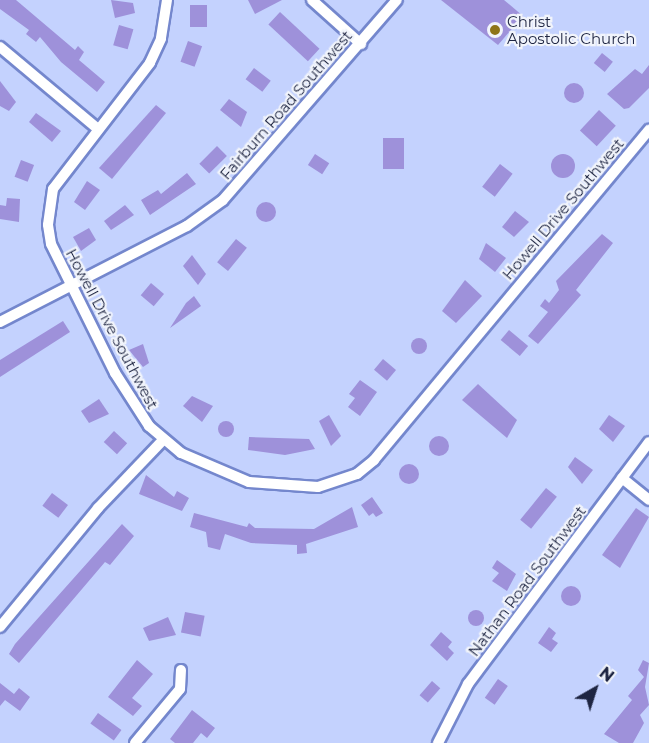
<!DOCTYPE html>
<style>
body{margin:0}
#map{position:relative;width:649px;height:743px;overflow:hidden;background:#c4d2fe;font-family:Montserrat,sans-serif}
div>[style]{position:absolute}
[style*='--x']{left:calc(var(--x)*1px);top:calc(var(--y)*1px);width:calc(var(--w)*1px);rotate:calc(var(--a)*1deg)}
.building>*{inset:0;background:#9e91da;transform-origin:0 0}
.round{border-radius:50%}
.roads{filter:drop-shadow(2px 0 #7487cd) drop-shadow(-2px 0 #7487cd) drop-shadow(0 2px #7487cd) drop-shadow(0 -2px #7487cd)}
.minor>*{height:10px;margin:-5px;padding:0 5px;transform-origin:5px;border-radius:5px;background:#fff}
.dots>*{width:16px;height:16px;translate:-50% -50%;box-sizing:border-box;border:3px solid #f1f4fb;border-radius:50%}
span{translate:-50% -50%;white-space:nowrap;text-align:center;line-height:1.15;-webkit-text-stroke:4.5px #f1f4fb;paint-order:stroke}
.poi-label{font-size:15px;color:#1e2542}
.left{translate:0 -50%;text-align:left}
.street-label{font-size:15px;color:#1e2542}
.north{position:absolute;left:565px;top:659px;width:60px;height:60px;-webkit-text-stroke:4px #f1f4fb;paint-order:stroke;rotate:39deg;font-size:16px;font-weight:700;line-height:24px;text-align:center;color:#1e2542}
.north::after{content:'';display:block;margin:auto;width:21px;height:27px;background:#1e2542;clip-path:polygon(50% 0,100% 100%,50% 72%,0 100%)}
</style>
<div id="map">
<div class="building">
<div style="clip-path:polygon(0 0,16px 0,75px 50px,78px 46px,84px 52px,79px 60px,105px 82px,97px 92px,61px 62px,40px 37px,36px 42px,26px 34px,29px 30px,0 9px)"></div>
<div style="clip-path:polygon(111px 0,133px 3px,135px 13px,115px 18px)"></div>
<div style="clip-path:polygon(248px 0,282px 0,255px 14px)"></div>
<div style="clip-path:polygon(441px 0,504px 0,523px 16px,498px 45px)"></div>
<div style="left:190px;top:5px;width:17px;height:22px"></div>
<div style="left:280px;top:12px;width:54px;height:17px;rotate:43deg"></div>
<div style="left:119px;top:25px;width:15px;height:21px;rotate:16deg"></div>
<div style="left:188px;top:41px;width:15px;height:22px;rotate:20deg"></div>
<div style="left:602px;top:53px;width:14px;height:13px;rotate:39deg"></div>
<div style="clip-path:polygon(649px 65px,649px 88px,629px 108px,624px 109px,607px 94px,635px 69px,642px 74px)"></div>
<div style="left:254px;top:68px;width:21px;height:14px;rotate:37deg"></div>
<div style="clip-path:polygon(0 81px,16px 102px,9px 111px,0 106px)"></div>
<div class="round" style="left:564px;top:83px;width:20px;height:20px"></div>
<div style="clip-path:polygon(229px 99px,247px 112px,241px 127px,220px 110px)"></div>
<div style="clip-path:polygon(156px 105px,166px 113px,112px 179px,99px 168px)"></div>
<div style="left:599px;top:110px;width:23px;height:28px;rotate:43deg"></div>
<div style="clip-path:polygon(36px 113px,61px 131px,52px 142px,29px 122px)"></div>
<div style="left:383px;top:138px;width:21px;height:31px"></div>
<div style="left:217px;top:146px;width:14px;height:25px;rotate:45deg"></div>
<div style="left:315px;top:154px;width:17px;height:13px;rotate:33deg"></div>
<div class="round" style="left:551px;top:154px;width:24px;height:24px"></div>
<div style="left:21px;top:160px;width:14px;height:18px;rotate:21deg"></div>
<div style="left:500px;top:164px;width:16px;height:29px;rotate:38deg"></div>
<div style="clip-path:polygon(187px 173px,196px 184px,150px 215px,141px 200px,158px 190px,161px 194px)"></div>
<div style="clip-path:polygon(87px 181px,100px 190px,85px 210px,74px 202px)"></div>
<div style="clip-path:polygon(7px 198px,20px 199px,19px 222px,0 219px,0 205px,6px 206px)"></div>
<div class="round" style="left:256px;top:202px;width:20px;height:20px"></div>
<div style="clip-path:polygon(125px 205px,134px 215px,111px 230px,104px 221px)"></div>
<div style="clip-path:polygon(515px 211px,529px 222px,514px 237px,502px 227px)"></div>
<div style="clip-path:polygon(89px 228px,96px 240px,81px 251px,73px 237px)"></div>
<div style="clip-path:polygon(602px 234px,613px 243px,576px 290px,581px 295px,538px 344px,528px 336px,548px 312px,540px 306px,545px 299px,549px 303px,559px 290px,556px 281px)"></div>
<div style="left:236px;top:239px;width:14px;height:30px;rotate:39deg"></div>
<div style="clip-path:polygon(486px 243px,506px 258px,495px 272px,479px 259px)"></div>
<div style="clip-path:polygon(192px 255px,206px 274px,198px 285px,183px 266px)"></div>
<div style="clip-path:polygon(465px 280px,482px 296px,456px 323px,442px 311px)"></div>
<div style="left:151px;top:283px;width:17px;height:16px;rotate:40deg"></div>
<div style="clip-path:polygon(194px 296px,201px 306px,170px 328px,186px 303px)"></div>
<div style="clip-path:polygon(63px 321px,70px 332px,0 377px,0 360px)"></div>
<div style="left:509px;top:330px;width:25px;height:13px;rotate:40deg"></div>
<div class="round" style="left:411px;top:338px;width:16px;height:16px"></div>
<div style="clip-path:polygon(143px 344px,149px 363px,143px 367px,129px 350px)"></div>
<div style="left:383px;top:359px;width:17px;height:14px;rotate:40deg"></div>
<div style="clip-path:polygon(360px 380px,377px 392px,360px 416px,348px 407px,355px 398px,349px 394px)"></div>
<div style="clip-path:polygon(478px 384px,517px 420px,507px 438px,462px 400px)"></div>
<div style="clip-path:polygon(192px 396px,213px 406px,202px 422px,183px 406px)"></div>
<div style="clip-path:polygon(99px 399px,109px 414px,89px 423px,81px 411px)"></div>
<div style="clip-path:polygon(329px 415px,341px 436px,331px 446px,319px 421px)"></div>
<div style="clip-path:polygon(609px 415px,625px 426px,613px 442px,599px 429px)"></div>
<div class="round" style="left:218px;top:421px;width:16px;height:16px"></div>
<div style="left:114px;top:431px;width:18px;height:15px;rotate:43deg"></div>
<div class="round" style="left:429px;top:436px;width:20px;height:20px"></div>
<div style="clip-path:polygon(249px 437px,309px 439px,315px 449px,285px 455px,248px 450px)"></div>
<div style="clip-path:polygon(575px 457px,593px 470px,582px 484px,568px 467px)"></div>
<div class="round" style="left:399px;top:464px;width:20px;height:20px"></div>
<div style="clip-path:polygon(146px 475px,174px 497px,177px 491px,189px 498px,182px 511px,139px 494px)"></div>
<div style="left:546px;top:488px;width:14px;height:41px;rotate:39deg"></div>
<div style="left:52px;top:493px;width:20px;height:16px;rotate:37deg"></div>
<div style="clip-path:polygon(372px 497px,383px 513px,376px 517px,373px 513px,369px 516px,361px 505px)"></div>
<div style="clip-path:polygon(352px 507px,358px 527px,306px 544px,307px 553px,297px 554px,297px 545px,251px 543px,225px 534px,220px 550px,208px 547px,206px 532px,190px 527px,194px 513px,247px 527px,249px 523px,255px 528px,314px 529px)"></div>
<div style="clip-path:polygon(636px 508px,649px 517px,620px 568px,602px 555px)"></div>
<div style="clip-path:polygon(122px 524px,134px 536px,110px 565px,105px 562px,19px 663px,9px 654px,15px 644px)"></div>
<div style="clip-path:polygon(497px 560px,516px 574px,507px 591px,492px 581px,499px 573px,492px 568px)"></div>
<div class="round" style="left:561px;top:586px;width:20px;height:20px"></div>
<div class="round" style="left:468px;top:610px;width:16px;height:16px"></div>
<div style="left:185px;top:612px;width:20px;height:21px;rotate:11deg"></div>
<div style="clip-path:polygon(168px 617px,176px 635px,149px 641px,143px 628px)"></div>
<div style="clip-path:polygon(549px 627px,556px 633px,552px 639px,558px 643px,551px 652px,538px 643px)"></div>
<div style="clip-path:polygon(441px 632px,452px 642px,448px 647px,454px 653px,447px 661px,430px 645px)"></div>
<div style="clip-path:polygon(137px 660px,153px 674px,132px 698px,142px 706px,133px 716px,108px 697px)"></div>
<div style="clip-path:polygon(643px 660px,649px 663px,645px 687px,649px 705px,640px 715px,644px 723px,633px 743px,619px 743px,604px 734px,632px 700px,628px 696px,644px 677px,638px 670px)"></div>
<div style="left:498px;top:679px;width:12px;height:23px;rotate:35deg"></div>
<div style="left:432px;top:681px;width:11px;height:19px;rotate:41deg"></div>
<div style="clip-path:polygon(0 683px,14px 694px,19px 688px,30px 697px,20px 711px,5px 700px,0 706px)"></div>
<div style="clip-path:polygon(192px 710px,215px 728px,207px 738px,201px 733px,193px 743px,175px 743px,170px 739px)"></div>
<div style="left:98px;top:713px;width:29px;height:13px;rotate:36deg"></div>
</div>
<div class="roads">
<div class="minor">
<div style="--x:167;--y:0;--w:39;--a:99"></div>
<div style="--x:161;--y:39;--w:26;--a:115"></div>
<div style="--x:150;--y:63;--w:159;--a:127.6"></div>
<div style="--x:53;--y:189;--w:36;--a:98"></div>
<div style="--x:48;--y:225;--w:19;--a:81"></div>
<div style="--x:51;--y:244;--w:144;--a:63.6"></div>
<div style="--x:115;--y:373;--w:63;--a:57.3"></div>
<div style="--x:149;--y:426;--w:42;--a:40.2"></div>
<div style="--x:181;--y:453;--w:74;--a:23.1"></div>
<div style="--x:249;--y:482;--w:69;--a:4.1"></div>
<div style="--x:318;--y:487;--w:41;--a:-18.4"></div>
<div style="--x:357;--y:474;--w:22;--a:-39"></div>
<div style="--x:374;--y:460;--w:430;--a:-50.2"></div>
<div style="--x:312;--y:0;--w:66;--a:41.9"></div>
<div style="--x:0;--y:47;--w:128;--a:39.9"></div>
<div style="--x:0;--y:322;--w:210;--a:-27.2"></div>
<div style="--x:187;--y:226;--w:44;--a:-35.8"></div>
<div style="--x:223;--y:200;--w:265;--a:-49"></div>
<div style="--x:622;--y:478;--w:35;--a:39"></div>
<div style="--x:0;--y:627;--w:154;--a:-50.5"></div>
<div style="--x:98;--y:508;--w:94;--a:-46.3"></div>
<div style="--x:135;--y:743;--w:70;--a:-50.2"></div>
<div style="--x:180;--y:689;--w:19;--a:-87"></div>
<div style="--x:438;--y:743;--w:66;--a:-63"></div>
<div style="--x:468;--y:684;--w:302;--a:-53.2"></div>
</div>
</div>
<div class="dots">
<div style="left:495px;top:30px;background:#8e7418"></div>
</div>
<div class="poi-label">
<span class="left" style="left:507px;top:30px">Christ<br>Apostolic Church</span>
</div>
<div class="street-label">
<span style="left:286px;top:105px;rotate:-49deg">Fairburn Road Southwest</span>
<span style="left:563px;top:209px;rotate:-50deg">Howell Drive Southwest</span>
<span style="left:112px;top:329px;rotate:62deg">Howell Drive Southwest</span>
<span style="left:527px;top:581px;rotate:-53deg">Nathan Road Southwest</span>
</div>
<div class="north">N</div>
</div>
